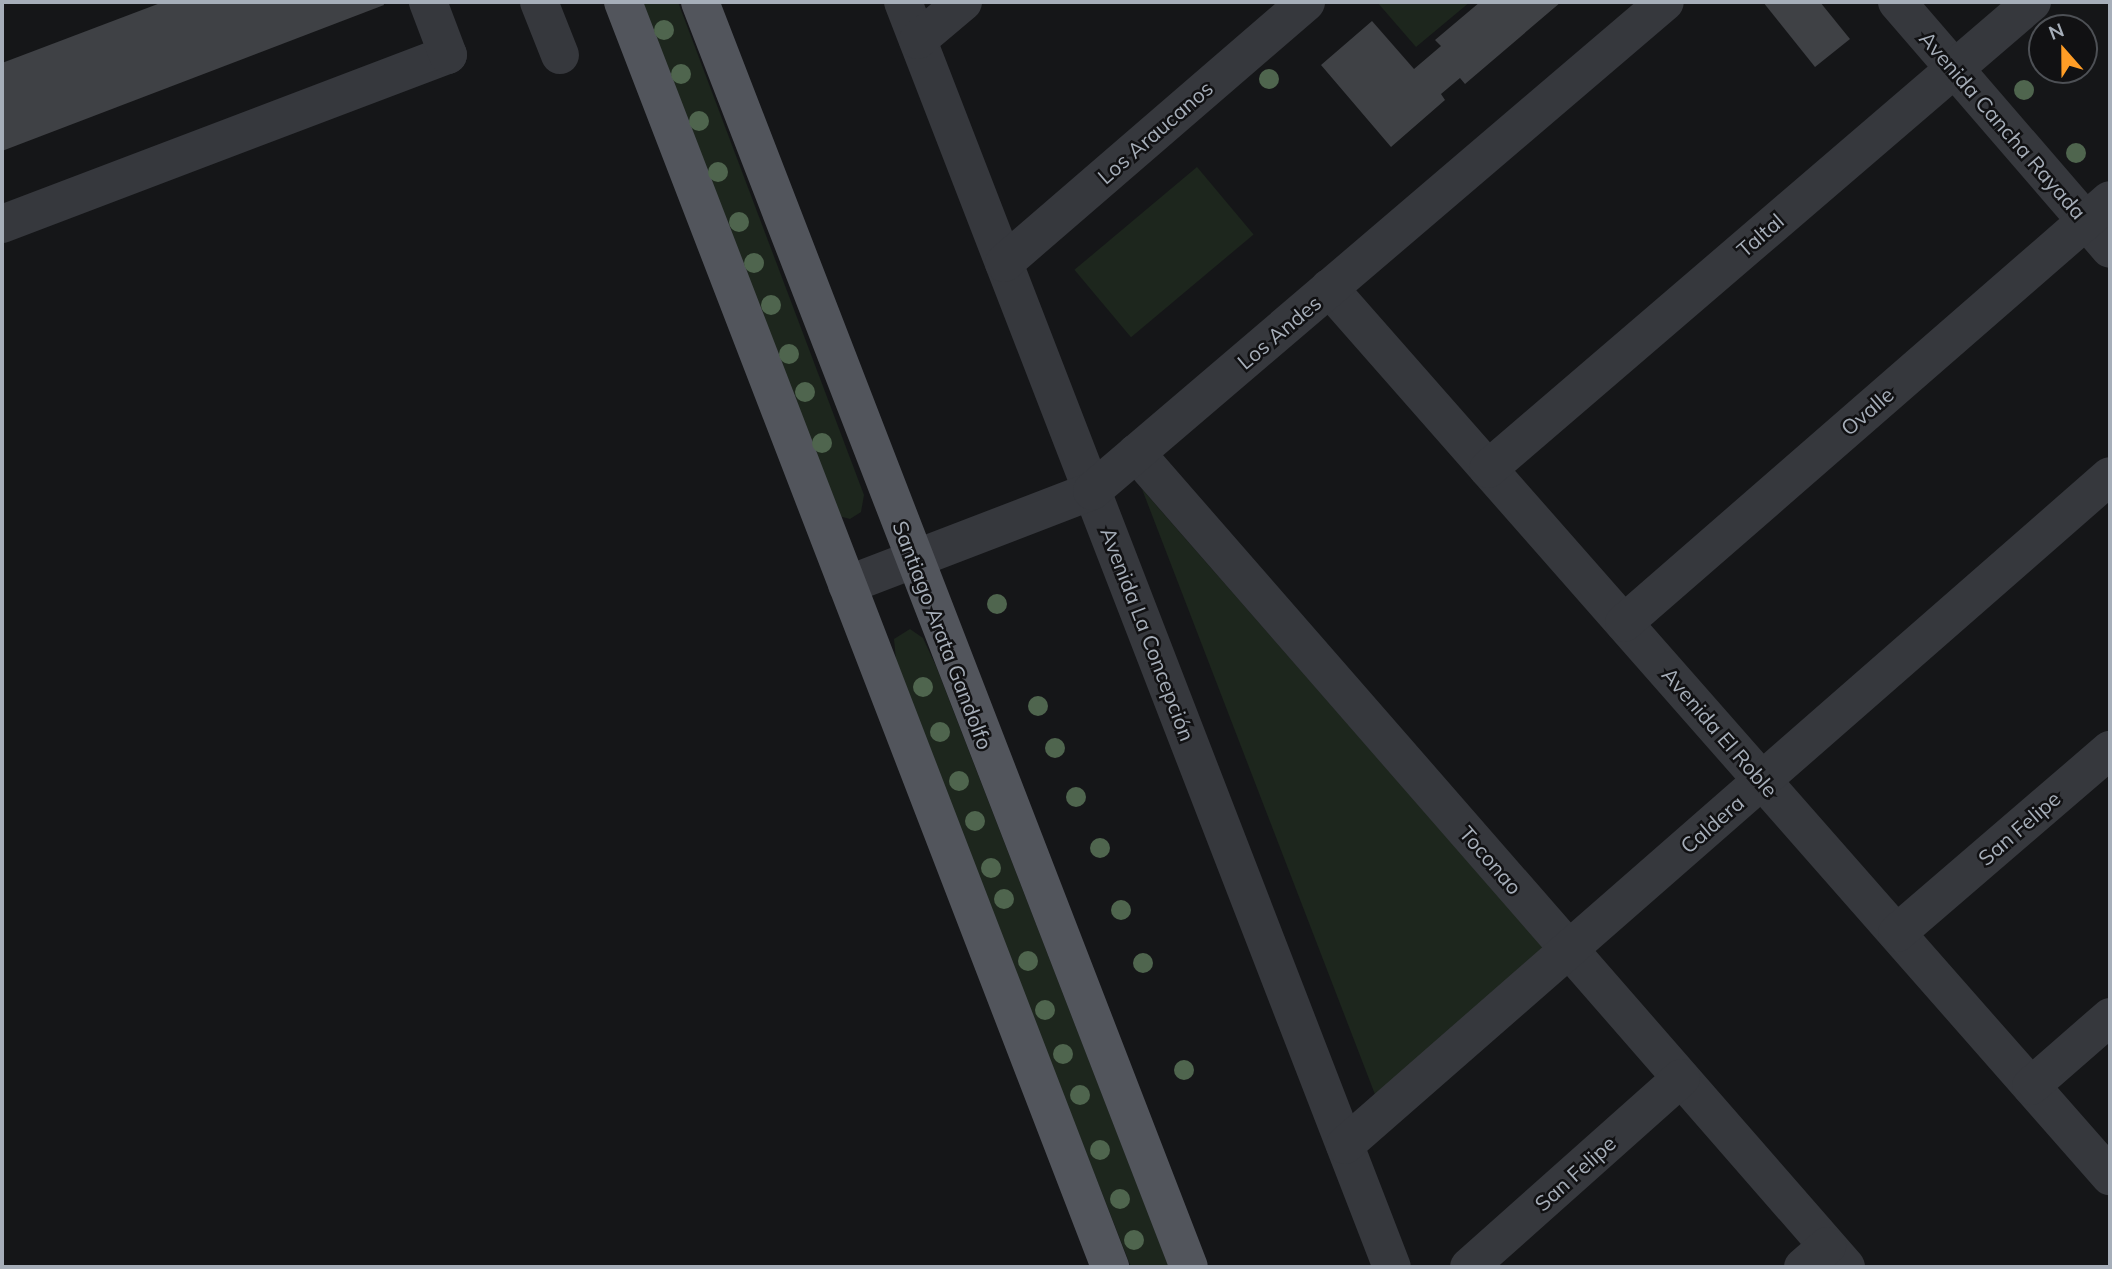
<!DOCTYPE html>
<meta charset="utf-8">
<style>
body{margin:0}
#map{position:relative;width:2112px;height:1269px;overflow:hidden;background:#151618;font-family:Mulish,sans-serif}
div>[style]{position:absolute}
[style*='--x']{left:calc(var(--x)*1px);top:calc(var(--y)*1px);width:calc(var(--w)*1px);rotate:calc(var(--a)*1deg)}
.green>*{inset:0;background:#1d261d;transform-origin:0 0}
.building>*{inset:0;background:#3f4145}
.minor>*{height:38px;margin:-19px;padding:0 19px;transform-origin:19px;border-radius:19px;background:#36383d}
.major>*{height:38px;margin:-19px;padding:0 19px;transform-origin:19px;border-radius:19px;background:#52555c}
.trees>*{width:20px;height:20px;margin:-10px;border-radius:50%;background:#4f654e}
span{translate:-50% -50%;white-space:nowrap;text-align:center;line-height:1.15;-webkit-text-stroke:5px #111113;paint-order:stroke}
.street-label{font-size:21px;color:#a6aeb9}
.frame{position:absolute;inset:0;border:4px solid #a6aeb9;pointer-events:none}
.north{position:absolute;left:2028px;top:14px;width:70px;height:70px;box-sizing:border-box;background:#111113;border:2px solid #4d5055;border-radius:50%;rotate:339deg;font-size:19px;font-weight:700;line-height:28px;text-align:center;color:#a6aeb9}
.north::after{content:'';display:block;margin:auto;width:24px;height:32px;background:#ff9d26;clip-path:polygon(50% 0,100% 100%,50% 72%,0 100%)}
</style>
<div id="map">
<div class="green">
<div style="clip-path:polygon(640px 2px,678px 2px,864px 495px,861px 512px,850px 519px,835px 515px)"></div>
<div style="clip-path:polygon(1377px 2px,1470px 2px,1416px 47px)"></div>
<div style="left:1197px;top:167px;width:88px;height:160px;rotate:50deg"></div>
<div style="clip-path:polygon(1142px 489px,1550px 955px,1376px 1097px)"></div>
<div style="clip-path:polygon(910px 629px,923px 638px,936px 666px,1169px 1267px,1131px 1267px,897px 671px,894px 639px)"></div>
</div>
<div class="building">
<div style="clip-path:polygon(163px 2px,383px 2px,384px 5px,2px 151px,2px 63px)"></div>
<div style="clip-path:polygon(1480px 2px,1561px 2px,1465px 84px,1460px 78px,1441px 94px,1445px 100px,1391px 147px,1321px 65px,1372px 21px,1414px 69px,1441px 46px,1435px 40px)"></div>
<div style="clip-path:polygon(1763px 2px,1820px 2px,1850px 39px,1815px 67px)"></div>
</div>
<div class="minor">
<div style="--x:539;--y:2;--w:57;--a:68.4"></div>
<div style="--x:903;--y:2;--w:1356;--a:68.87"></div>
<div style="--x:1897;--y:2;--w:326;--a:49.2"></div>
<div style="--x:918;--y:40;--w:59;--a:-40.2"></div>
<div style="--x:2;--y:224;--w:477;--a:-20.8"></div>
<div style="--x:448;--y:55;--w:57;--a:-110.7"></div>
<div style="--x:1004;--y:263;--w:399;--a:-40.8"></div>
<div style="--x:1329;--y:288;--w:1183;--a:48.67"></div>
<div style="--x:1136;--y:453;--w:1080;--a:48.9"></div>
<div style="--x:1488;--y:469;--w:717;--a:-40.64"></div>
<div style="--x:847;--y:585;--w:262;--a:-21"></div>
<div style="--x:1092;--y:491;--w:753;--a:-40.48"></div>
<div style="--x:1624;--y:623;--w:644;--a:-41.04"></div>
<div style="--x:1897;--y:933;--w:281;--a:-40.7"></div>
<div style="--x:2031;--y:1086;--w:105;--a:-41.1"></div>
<div style="--x:1345;--y:1145;--w:1016;--a:-41.17"></div>
<div style="--x:1469;--y:1267;--w:284;--a:-41.7"></div>
<div style="--x:1803;--y:1267;--w:32;--a:-41"></div>
</div>
<div class="major">
<div style="--x:623;--y:2;--w:1356;--a:68.94"></div>
<div style="--x:700;--y:2;--w:1356;--a:68.87"></div>
</div>
<div class="trees">
<div style="left:664px;top:30px"></div>
<div style="left:681px;top:74px"></div>
<div style="left:1269px;top:79px"></div>
<div style="left:2024px;top:90px"></div>
<div style="left:699px;top:121px"></div>
<div style="left:2076px;top:153px"></div>
<div style="left:718px;top:172px"></div>
<div style="left:739px;top:222px"></div>
<div style="left:754px;top:263px"></div>
<div style="left:771px;top:305px"></div>
<div style="left:789px;top:354px"></div>
<div style="left:805px;top:392px"></div>
<div style="left:822px;top:443px"></div>
<div style="left:997px;top:604px"></div>
<div style="left:923px;top:687px"></div>
<div style="left:1038px;top:706px"></div>
<div style="left:940px;top:732px"></div>
<div style="left:1055px;top:748px"></div>
<div style="left:959px;top:781px"></div>
<div style="left:1076px;top:797px"></div>
<div style="left:975px;top:821px"></div>
<div style="left:1100px;top:848px"></div>
<div style="left:991px;top:868px"></div>
<div style="left:1004px;top:899px"></div>
<div style="left:1121px;top:910px"></div>
<div style="left:1028px;top:961px"></div>
<div style="left:1143px;top:963px"></div>
<div style="left:1045px;top:1010px"></div>
<div style="left:1063px;top:1054px"></div>
<div style="left:1184px;top:1070px"></div>
<div style="left:1080px;top:1095px"></div>
<div style="left:1100px;top:1150px"></div>
<div style="left:1120px;top:1199px"></div>
<div style="left:1134px;top:1240px"></div>
</div>
<div class="street-label">
<span style="left:2003px;top:125px;rotate:49deg">Avenida Cancha Rayada</span>
<span style="left:1155px;top:132px;rotate:-41deg">Los Araucanos</span>
<span style="left:1760px;top:235px;rotate:-41deg">Taltal</span>
<span style="left:1279px;top:332px;rotate:-40deg">Los Andes</span>
<span style="left:1867px;top:411px;rotate:-41deg">Ovalle</span>
<span style="left:1148px;top:634px;rotate:69deg">Avenida La Concepción</span>
<span style="left:943px;top:635px;rotate:69deg">Santiago Arata Gandolfo</span>
<span style="left:1720px;top:732px;rotate:49deg">Avenida El Roble</span>
<span style="left:1712px;top:824px;rotate:-41deg">Caldera</span>
<span style="left:2019px;top:828px;rotate:-41deg">San Felipe</span>
<span style="left:1491px;top:860px;rotate:49deg">Toconao</span>
<span style="left:1575px;top:1173px;rotate:-42deg">San Felipe</span>
</div>
<div class="frame"></div>
<div class="north">N</div>
</div>
